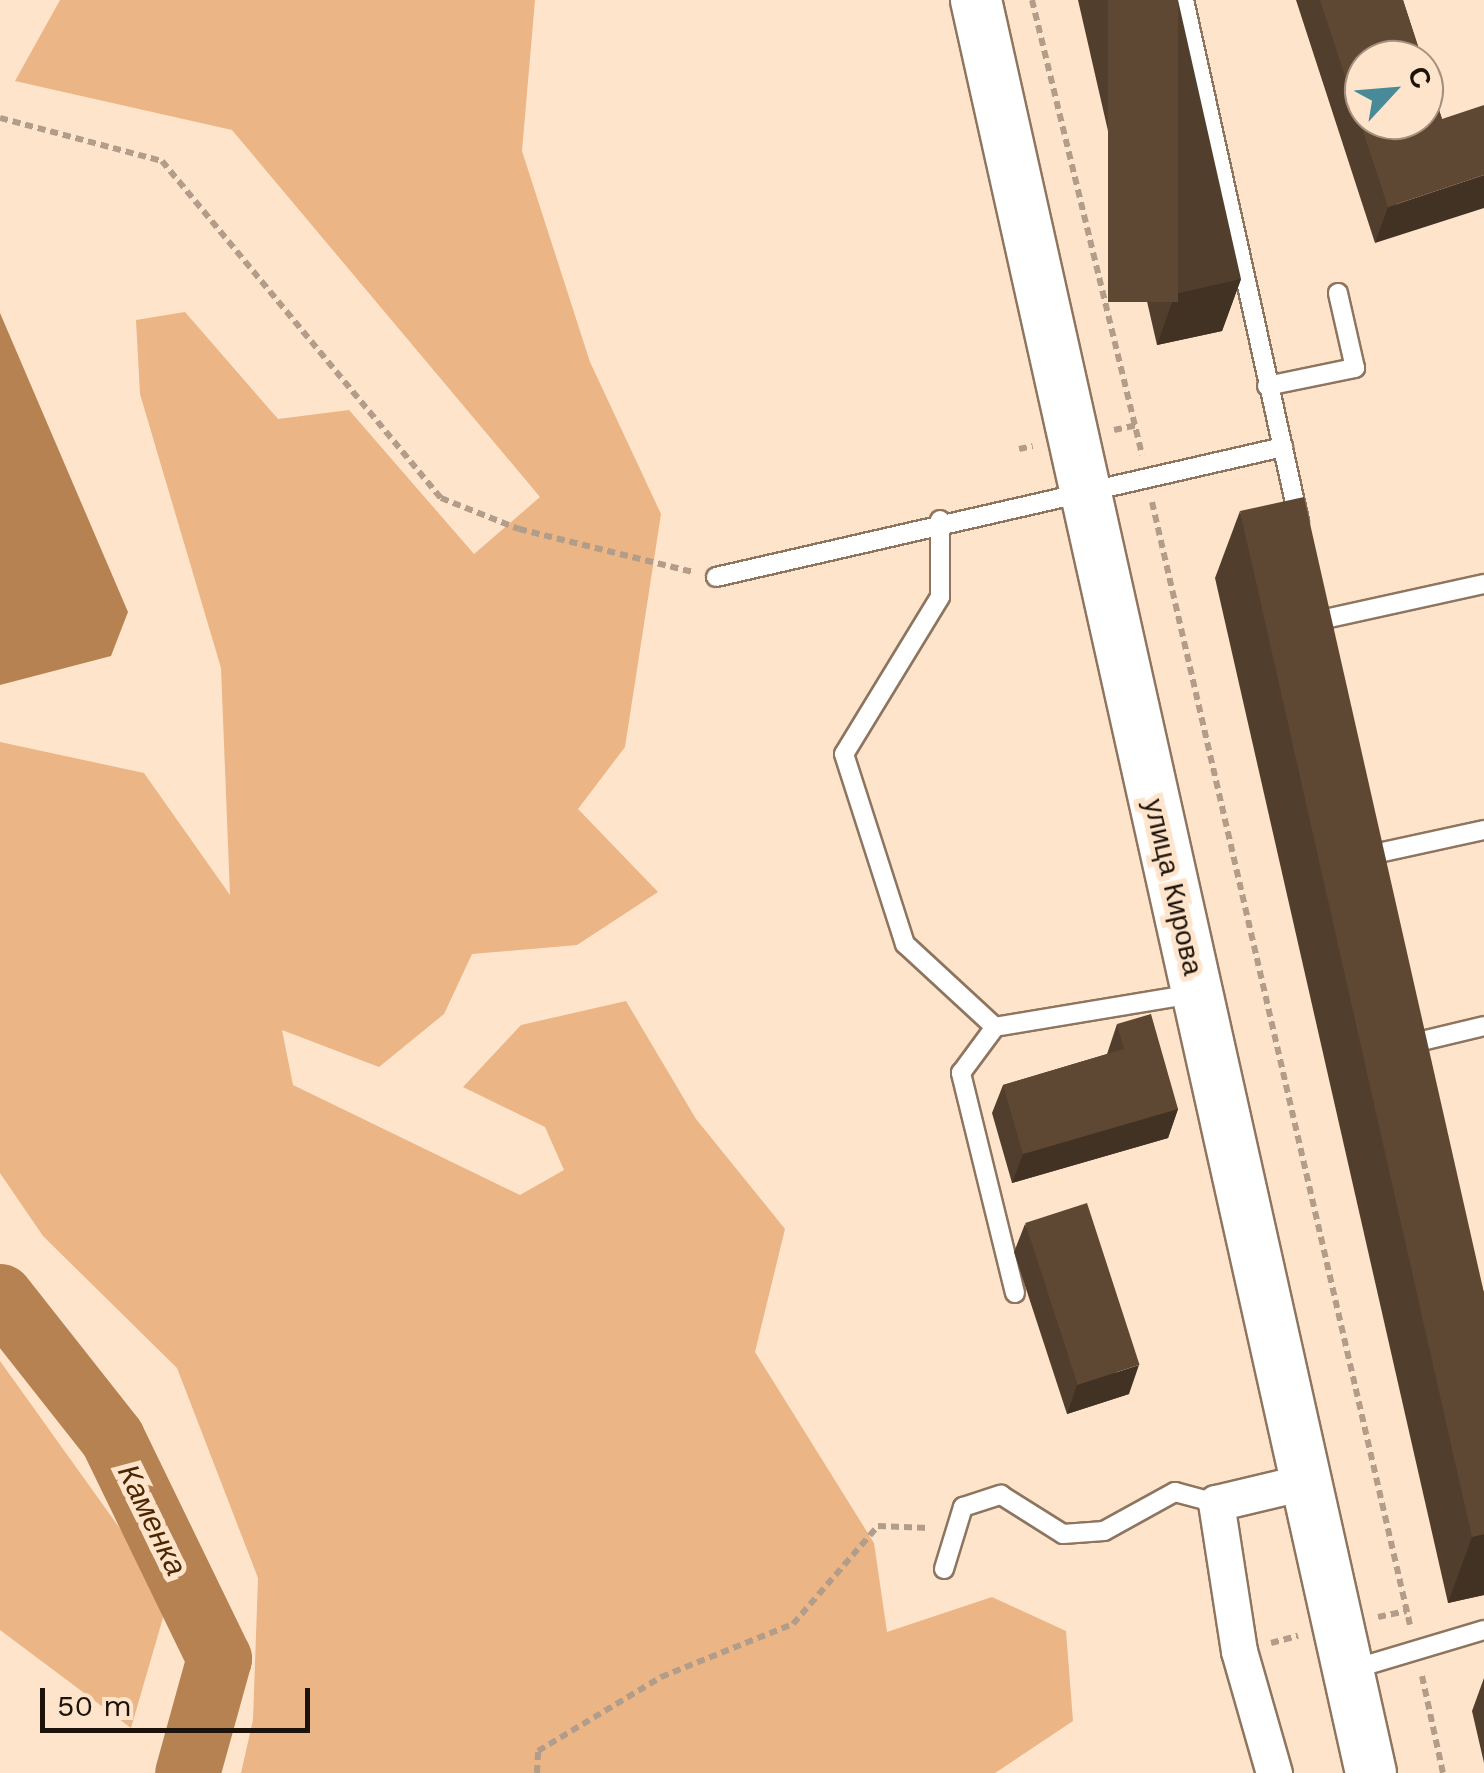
<!DOCTYPE html>
<meta charset="utf-8">
<style>
body{margin:0}
#map{position:relative;width:1484px;height:1773px;overflow:hidden;background:#ffe4cc;font-family:"Work Sans",sans-serif}
div>[style]{position:absolute}
[style*='--x']{left:calc(var(--x)*1px);top:calc(var(--y)*1px);width:calc(var(--w)*1px);rotate:calc(var(--a)*1deg)}
.green>*{inset:0;background:#ebb585}
.water>*{inset:0;background:#b78251}
.river>*{height:65px;margin:-32.5px;padding:0 32.5px;transform-origin:32.5px;border-radius:32.5px;background:#b78251}
.path>*{height:6px;margin-top:-3px;transform-origin:0;background:repeating-linear-gradient(90deg,#b29d8a 0 8px,transparent 0 13px)}
.roads{filter:drop-shadow(2px 0 #8e7560) drop-shadow(-2px 0 #8e7560) drop-shadow(0 2px #8e7560) drop-shadow(0 -2px #8e7560)}
.lane>*{height:18px;margin:-9px;padding:0 9px;transform-origin:9px;border-radius:9px;background:#fff}
.street>*{height:35px;margin:-17.5px;padding:0 17.5px;transform-origin:17.5px;border-radius:17.5px;background:#fff}
.secondary>*{height:50px;margin:-25px;padding:0 25px;transform-origin:25px;border-radius:25px;background:#fff}
.wall>*{inset:0;background:#513e2d}
.shaded-wall>*{inset:0;background:#423224}
.building>*{inset:0;background:#5e4834;transform-origin:0 0}
span{translate:-50% -50%;white-space:nowrap;text-align:center;line-height:1.15;-webkit-text-stroke:10px #ffe4cc;paint-order:stroke}
.street-label{font-size:28px;color:#1c130a}
.water-label{font-size:30px;color:#4a2700;font-style:italic}
.north{position:absolute;left:1344px;top:40px;width:100px;height:100px;box-sizing:border-box;background:#ffe4cc;border:2px solid #a4907e;border-radius:50%;rotate:64deg;font-size:28px;font-weight:700;line-height:40px;text-align:center;color:#1c130a}
.north::after{content:'';display:block;margin:auto;width:35px;height:45px;background:#478b99;clip-path:polygon(50% 0,100% 100%,50% 72%,0 100%)}
.scale{position:absolute;left:40px;top:1688px;width:270px;height:45px;box-sizing:border-box;border:5px solid #1c130a;border-top:0;padding-left:12px;font-size:30px;line-height:35px;white-space:nowrap;color:#1c130a;-webkit-text-stroke:8px #ffe4cc;paint-order:stroke}
</style>
<div id="map">
<div class="green">
<div style="clip-path:polygon(60px 0,535px 0,522px 151px,590px 362px,661px 514px,625px 747px,578px 809px,658px 892px,577px 945px,472px 954px,444px 1014px,379px 1067px,282px 1030px,293px 1085px,520px 1195px,564px 1170px,545px 1127px,463px 1087px,521px 1025px,626px 1001px,696px 1119px,785px 1229px,755px 1352px,874px 1543px,887px 1632px,992px 1597px,1066px 1631px,1073px 1721px,995px 1773px,241px 1773px,253px 1720px,258px 1578px,177px 1368px,43px 1236px,0 1173px,0 742px,144px 773px,230px 895px,221px 668px,140px 394px,136px 320px,185px 312px,278px 419px,349px 410px,474px 554px,540px 497px,232px 130px,15px 81px)"></div>
<div style="clip-path:polygon(0 1361px,169px 1597px,131px 1728px,0 1630px)"></div>
</div>
<div class="water">
<div style="clip-path:polygon(0 313px,128px 612px,111px 656px,0 685px)"></div>
</div>
<div class="river">
<div style="--x:0;--y:1296;--w:181;--a:51.7"></div>
<div style="--x:112;--y:1438;--w:245;--a:64.1"></div>
<div style="--x:219;--y:1658;--w:119;--a:105.5"></div>
</div>
<div class="path">
<div style="--x:1032;--y:0;--w:468;--a:76.4"></div>
<div style="--x:0;--y:118;--w:168;--a:14.9"></div>
<div style="--x:162;--y:161;--w:438;--a:50.4"></div>
<div style="--x:441;--y:498;--w:84;--a:21.7"></div>
<div style="--x:519;--y:529;--w:179;--a:13.9"></div>
<div style="--x:1114;--y:430;--w:24;--a:-12"></div>
<div style="--x:1019;--y:449;--w:14;--a:-12"></div>
<div style="--x:1152;--y:502;--w:1152;--a:77.06"></div>
<div style="--x:1378;--y:1617;--w:29;--a:-12"></div>
<div style="--x:1271;--y:1643;--w:28;--a:-15"></div>
<div style="--x:1422;--y:1676;--w:99;--a:77.8"></div>
<div style="--x:537;--y:1773;--w:22;--a:-87"></div>
<div style="--x:538;--y:1751;--w:144;--a:-31"></div>
<div style="--x:661;--y:1677;--w:142;--a:-21.9"></div>
<div style="--x:793;--y:1624;--w:130;--a:-49.1"></div>
<div style="--x:878;--y:1526;--w:51;--a:2.2"></div>
</div>
<div class="roads">
<div class="lane">
<div style="--x:1184;--y:0;--w:534;--a:77.55"></div>
<div style="--x:1267;--y:386;--w:90;--a:-11.6"></div>
<div style="--x:1355;--y:368;--w:77;--a:-102.8"></div>
<div style="--x:940;--y:520;--w:77;--a:90"></div>
<div style="--x:940;--y:597;--w:184;--a:121.4"></div>
<div style="--x:844;--y:754;--w:200;--a:72.2"></div>
<div style="--x:905;--y:944;--w:122;--a:42.7"></div>
<div style="--x:716;--y:577;--w:582;--a:-12.91"></div>
<div style="--x:1320;--y:620;--w:168;--a:-12.4"></div>
<div style="--x:1374;--y:854;--w:113;--a:-12.3"></div>
<div style="--x:1418;--y:1042;--w:68;--a:-13.6"></div>
<div style="--x:1015;--y:1293;--w:227;--a:-103.8"></div>
<div style="--x:961;--y:1073;--w:57;--a:-53.5"></div>
<div style="--x:995;--y:1027;--w:200;--a:-9.5"></div>
<div style="--x:944;--y:1569;--w:65;--a:-73"></div>
<div style="--x:963;--y:1507;--w:40;--a:-18"></div>
<div style="--x:1001;--y:1495;--w:73;--a:32.2"></div>
<div style="--x:1063;--y:1534;--w:41;--a:-4.2"></div>
<div style="--x:1104;--y:1531;--w:81;--a:-28.8"></div>
<div style="--x:1175;--y:1492;--w:42;--a:15"></div>
<div style="--x:1350;--y:1670;--w:140;--a:-16.6"></div>
</div>
<div class="street">
<div style="--x:1274;--y:1773;--w:127;--a:-106"></div>
<div style="--x:1239;--y:1651;--w:150;--a:-98.8"></div>
<div style="--x:1216;--y:1503;--w:95;--a:-13.4"></div>
</div>
<div class="secondary">
<div style="--x:976;--y:0;--w:1816;--a:77.44"></div>
</div>
</div>
<div class="wall">
<div style="clip-path:polygon(1078px 0,1178px 0,1241px 279px,1222px 331px,1157px 345px)"></div>
<div style="clip-path:polygon(1296px 0,1403px 0,1442px 119px,1375px 243px)"></div>
<div style="clip-path:polygon(1240px 511px,1484px 1293px,1484px 1595px,1448px 1603px,1215px 578px)"></div>
<div style="clip-path:polygon(1117px 1024px,1178px 1109px,1168px 1138px,1012px 1183px,992px 1113px,1003px 1085px,1107px 1054px)"></div>
<div style="clip-path:polygon(1025px 1224px,1129px 1394px,1067px 1414px,1014px 1252px)"></div>
<div style="clip-path:polygon(1484px 1678px,1484px 1763px,1472px 1711px)"></div>
</div>
<div class="shaded-wall">
<div style="clip-path:polygon(1484px 175px,1484px 208px,1375px 243px,1388px 207px)"></div>
<div style="clip-path:polygon(1241px 279px,1222px 331px,1157px 345px,1175px 294px)"></div>
<div style="clip-path:polygon(1178px 1109px,1168px 1138px,1012px 1183px,1023px 1154px)"></div>
<div style="clip-path:polygon(1139px 1365px,1129px 1394px,1067px 1414px,1077px 1385px)"></div>
<div style="clip-path:polygon(1484px 1534px,1484px 1595px,1448px 1603px,1472px 1537px)"></div>
</div>
<div class="building">
<div style="left:1108px;top:0;width:70px;height:302px"></div>
<div style="clip-path:polygon(1320px 0,1403px 0,1422px 60px,1364px 60px,1364px 120px,1424px 120px,1424px 65px,1442px 119px,1484px 105px,1484px 175px,1388px 207px)"></div>
<div style="clip-path:polygon(1304px 497px,1484px 1293px,1484px 1534px,1472px 1537px,1240px 511px)"></div>
<div style="clip-path:polygon(1151px 1014px,1178px 1109px,1023px 1154px,1003px 1085px,1124px 1049px,1117px 1024px)"></div>
<div style="left:1087px;top:1203px;width:170px;height:65px;rotate:72deg"></div>
</div>
<div class="street-label">
<span style="left:1173px;top:887px;rotate:77deg">улица Кирова</span>
</div>
<div class="water-label">
<span style="left:152px;top:1520px;rotate:64deg">Каменка</span>
</div>
<div class="north">С</div>
<div class="scale">50 m</div>
</div>
